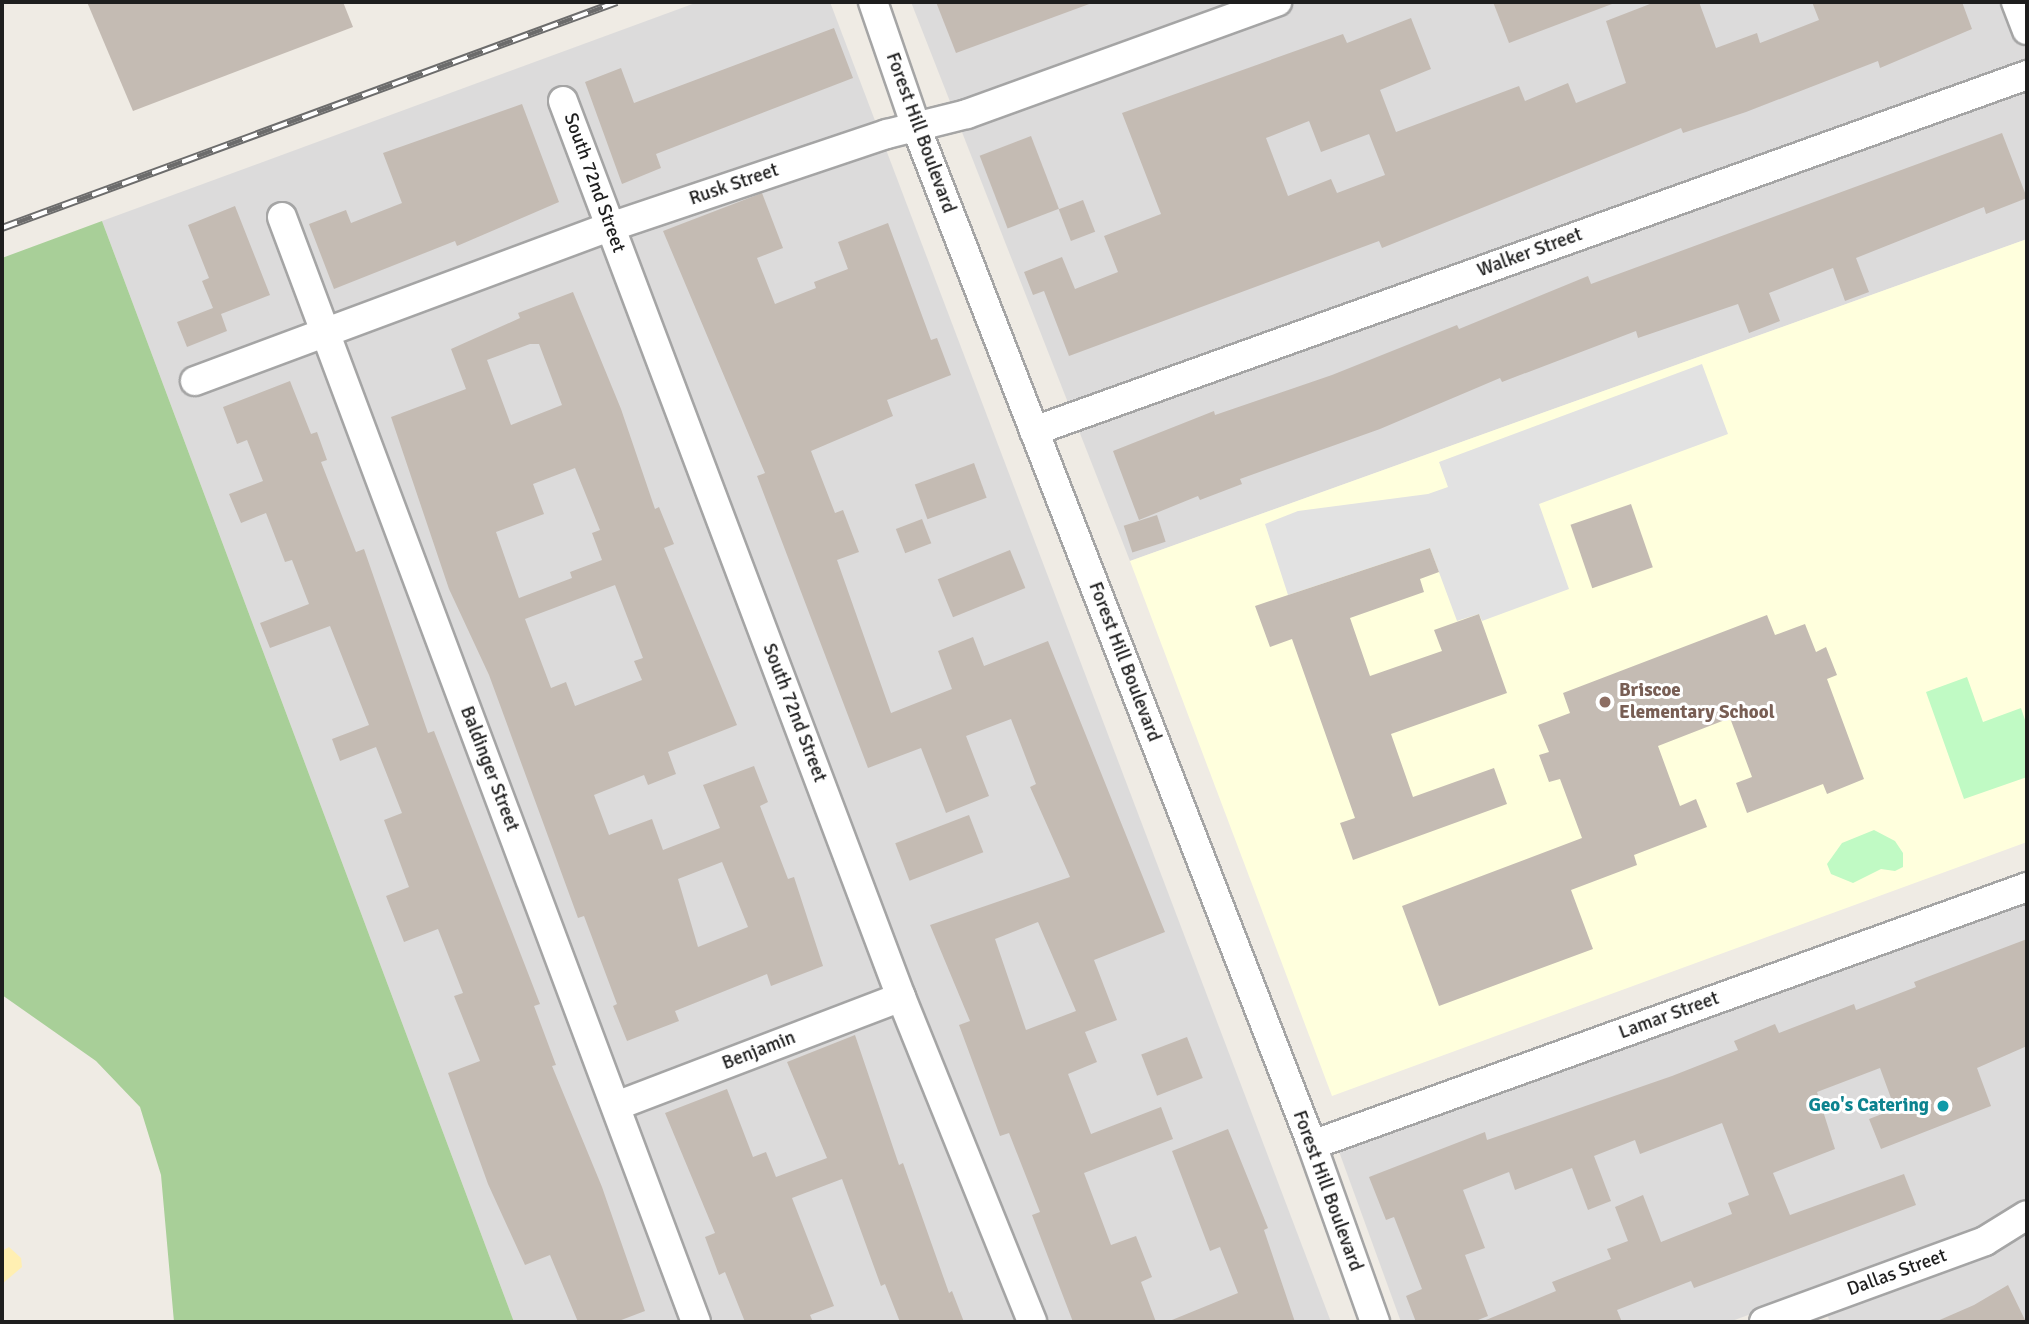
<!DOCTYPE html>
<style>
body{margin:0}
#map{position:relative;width:2029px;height:1324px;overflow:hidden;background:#efebe4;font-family:Signika,sans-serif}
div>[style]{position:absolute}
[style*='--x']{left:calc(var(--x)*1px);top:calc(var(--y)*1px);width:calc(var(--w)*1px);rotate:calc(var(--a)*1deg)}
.residential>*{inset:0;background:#dcdbdb}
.education>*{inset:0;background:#ffd}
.forest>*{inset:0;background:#a8cf98}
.sand>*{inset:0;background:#ffefb2}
.park>*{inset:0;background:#c0fac4}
.parking>*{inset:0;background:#e2e2e2}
.building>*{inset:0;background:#c4bbb3;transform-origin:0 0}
.roads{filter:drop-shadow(2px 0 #a5a5a5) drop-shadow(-2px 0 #a5a5a5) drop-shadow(0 2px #a5a5a5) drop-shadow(0 -2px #a5a5a5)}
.minor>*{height:28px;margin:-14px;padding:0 14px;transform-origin:14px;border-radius:14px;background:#fff}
.rail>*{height:8px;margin-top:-4px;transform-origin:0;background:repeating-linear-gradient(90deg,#fff 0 16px,#6c6c6c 0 32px);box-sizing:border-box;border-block:2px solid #6c6c6c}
.dots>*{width:19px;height:19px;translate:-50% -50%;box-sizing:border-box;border:4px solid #fff;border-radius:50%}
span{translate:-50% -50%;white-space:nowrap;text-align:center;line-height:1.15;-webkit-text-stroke:6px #fff;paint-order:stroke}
.street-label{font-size:19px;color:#1e1e1e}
.education-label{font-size:19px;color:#785e54;font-weight:700}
.left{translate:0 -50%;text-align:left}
.culture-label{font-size:19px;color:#0d838f;font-weight:700}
.right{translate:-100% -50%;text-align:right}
.frame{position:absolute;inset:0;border:4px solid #1e1e1e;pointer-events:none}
</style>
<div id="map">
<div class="residential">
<div style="clip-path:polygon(698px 2px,830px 2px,1331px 1322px,514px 1322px,102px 221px)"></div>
<div style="clip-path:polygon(911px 2px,2027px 2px,2027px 239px,1130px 561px)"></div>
<div style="clip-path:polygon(2027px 897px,2027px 1322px,1830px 1322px,1817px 1290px,1729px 1322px,1401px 1322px,1337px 1146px)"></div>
</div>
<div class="education">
<div style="clip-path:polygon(2027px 239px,2027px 842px,1332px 1096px,1130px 561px)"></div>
</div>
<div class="forest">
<div style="clip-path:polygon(102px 221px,514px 1322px,174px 1322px,161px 1175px,140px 1107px,96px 1061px,2px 995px,2px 258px)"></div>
</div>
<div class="sand">
<div style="clip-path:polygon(9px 1247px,21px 1258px,22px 1267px,2px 1284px,2px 1251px)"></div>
</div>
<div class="park">
<div style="clip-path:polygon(1967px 677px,1983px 722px,2021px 708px,2027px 726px,2027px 777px,1964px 799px,1926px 692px)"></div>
<div style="clip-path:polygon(1874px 830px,1895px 841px,1903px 853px,1903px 867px,1895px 871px,1881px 869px,1853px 883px,1831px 874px,1827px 864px,1842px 843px)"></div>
</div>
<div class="parking">
<div style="clip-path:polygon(1702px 364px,1728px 434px,1539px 504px,1569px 589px,1482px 621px,1479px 614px,1457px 621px,1430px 548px,1288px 595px,1265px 524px,1298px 511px,1428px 494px,1448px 487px,1439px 462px)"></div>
</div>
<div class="building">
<div style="clip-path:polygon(87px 2px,343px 2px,353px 27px,133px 111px)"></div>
<div style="clip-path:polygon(936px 2px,1092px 2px,1092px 3px,956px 53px)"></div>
<div style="clip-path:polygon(1493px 2px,1612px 2px,1612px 4px,1509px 43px)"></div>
<div style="clip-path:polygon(evenodd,1655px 2px,1699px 2px,1716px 48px,1757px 33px,1760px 43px,1819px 20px,1812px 2px,1962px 2px,1972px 29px,1880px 68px,1878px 61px,1746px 112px,1683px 133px,1681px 128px,1382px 248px,1379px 241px,1069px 356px,1044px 291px,1033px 295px,1024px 272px,1062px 257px,1075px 289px,1118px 272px,1104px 236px,1161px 214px,1122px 113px,1343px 34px,1347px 43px,1411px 18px,1431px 69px,1380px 90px,1396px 132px,1519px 86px,1525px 101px,1568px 83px,1576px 103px,1626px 83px,1606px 21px,1655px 2px,1309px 121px,1321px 152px,1369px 134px,1385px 175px,1337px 193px,1331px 179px,1288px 196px,1266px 138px,1309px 121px)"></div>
<div style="clip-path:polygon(834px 28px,853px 78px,656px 154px,661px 168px,622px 184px,585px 82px,621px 68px,634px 103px)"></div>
<div style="clip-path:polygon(522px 104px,559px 202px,457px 246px,455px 241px,334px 289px,309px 224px,346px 210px,351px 223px,402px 203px,383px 153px)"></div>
<div style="clip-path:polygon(2002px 133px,2027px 198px,1986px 214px,1984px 207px,1856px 258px,1869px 292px,1845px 301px,1833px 268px,1769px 293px,1780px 321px,1749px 333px,1738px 304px,1638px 338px,1636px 331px,1502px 382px,1500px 378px,1380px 429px,1240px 479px,1242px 484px,1200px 500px,1198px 496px,1139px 520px,1113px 451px,1214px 411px,1215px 415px,1332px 375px,1457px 325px,1459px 329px,1588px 276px,1591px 284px)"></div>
<div style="left:1031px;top:136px;width:78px;height:55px;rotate:69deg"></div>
<div style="clip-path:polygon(evenodd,762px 193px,783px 248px,757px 258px,775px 304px,816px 288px,814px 282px,848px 269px,838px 242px,888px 223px,931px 340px,937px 338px,951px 375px,887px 400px,893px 416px,811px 451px,835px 513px,843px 510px,859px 552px,837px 560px,891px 713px,952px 689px,938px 651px,973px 637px,984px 666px,1048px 641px,1165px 932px,1094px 960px,1117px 1020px,1085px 1032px,1097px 1062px,1068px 1074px,1091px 1134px,1161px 1107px,1173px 1139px,1084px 1173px,1111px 1245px,1136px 1236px,1152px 1277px,1141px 1282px,1156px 1322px,1073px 1322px,1032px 1215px,1040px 1212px,1009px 1133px,1000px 1136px,959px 1025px,970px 1021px,930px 925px,1070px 877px,1030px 787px,1036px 784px,1011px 719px,966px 736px,989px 796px,946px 813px,921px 748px,868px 768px,757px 476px,765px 473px,663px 231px,762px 193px,1038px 922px,1076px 1011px,1026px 1030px,995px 939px,1038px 922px)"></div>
<div style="left:1083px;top:200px;width:34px;height:26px;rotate:69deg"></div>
<div style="clip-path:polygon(235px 206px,270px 295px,221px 314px,227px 331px,187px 347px,177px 322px,213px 308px,202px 281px,209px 278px,188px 225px)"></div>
<div style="clip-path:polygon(evenodd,573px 292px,621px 409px,655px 509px,659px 507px,674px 544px,664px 548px,737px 725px,668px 752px,676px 774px,648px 785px,644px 775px,594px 795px,609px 835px,652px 819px,663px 850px,720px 828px,703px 785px,754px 766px,768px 802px,760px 806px,788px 879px,794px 877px,823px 966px,771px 986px,767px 974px,675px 1011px,679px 1021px,627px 1041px,613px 1006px,617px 1004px,584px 916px,578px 918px,489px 675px,449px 589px,391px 417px,466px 389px,451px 349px,520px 318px,518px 313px,573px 292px,530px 344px,539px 344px,562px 405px,511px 425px,487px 360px,530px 344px,573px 292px,575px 468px,600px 530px,592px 533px,602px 560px,570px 572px,572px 578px,519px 598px,496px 532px,544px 514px,533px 484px,575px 468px,573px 292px,615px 585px,643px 658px,634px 661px,642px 680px,575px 706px,566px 682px,551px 688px,525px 619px,615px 585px,573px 292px,722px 862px,748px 927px,698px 947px,678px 879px,722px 862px)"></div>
<div style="clip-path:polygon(290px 381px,311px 434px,317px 432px,327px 460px,321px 462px,356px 552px,364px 549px,428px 733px,434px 731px,540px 1004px,534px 1006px,556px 1065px,552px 1066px,602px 1187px,645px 1311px,616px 1322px,578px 1322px,550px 1255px,525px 1265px,488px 1184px,448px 1073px,480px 1061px,454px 996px,463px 993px,438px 929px,404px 942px,386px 896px,409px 887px,384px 820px,402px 813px,376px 747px,340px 761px,332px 739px,369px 725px,330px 626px,270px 648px,260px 623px,309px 604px,292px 560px,285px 562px,266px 513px,241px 523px,229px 494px,263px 481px,247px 440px,237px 444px,223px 407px)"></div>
<div style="left:974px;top:463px;width:37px;height:63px;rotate:70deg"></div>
<div style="left:1631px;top:504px;width:67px;height:64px;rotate:71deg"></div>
<div style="left:1157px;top:515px;width:28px;height:35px;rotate:72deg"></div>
<div style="left:922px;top:519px;width:26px;height:28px;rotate:69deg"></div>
<div style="clip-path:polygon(1430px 548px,1439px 572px,1420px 579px,1424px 592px,1350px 618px,1370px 676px,1442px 651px,1434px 630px,1479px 614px,1507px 693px,1391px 734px,1413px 797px,1494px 768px,1507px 804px,1353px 860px,1340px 823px,1355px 818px,1292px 639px,1270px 647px,1255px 606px)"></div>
<div style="left:1010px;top:550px;width:41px;height:78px;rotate:68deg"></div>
<div style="clip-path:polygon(1767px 615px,1775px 635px,1805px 624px,1816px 652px,1826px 647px,1837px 675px,1827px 679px,1864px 779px,1827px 794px,1823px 784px,1747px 813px,1736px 783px,1752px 777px,1730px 718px,1658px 746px,1680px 806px,1696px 799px,1707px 827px,1634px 855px,1637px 865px,1571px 890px,1593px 949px,1439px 1006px,1402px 906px,1582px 838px,1560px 779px,1549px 782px,1539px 755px,1549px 752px,1538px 725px,1570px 713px,1563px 693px)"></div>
<div style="left:969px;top:815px;width:40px;height:79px;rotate:69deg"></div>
<div style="clip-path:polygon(2027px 939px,2027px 1046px,1977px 1068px,1991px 1106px,1881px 1149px,1869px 1119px,1895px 1109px,1880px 1068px,1817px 1092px,1835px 1149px,1773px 1173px,1790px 1215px,1904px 1174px,1916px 1205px,1694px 1288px,1691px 1281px,1617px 1310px,1622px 1322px,1481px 1322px,1556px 1291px,1552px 1282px,1611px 1259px,1607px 1249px,1628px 1241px,1615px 1207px,1643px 1195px,1661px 1242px,1732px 1214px,1728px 1203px,1749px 1195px,1722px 1123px,1640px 1154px,1635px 1140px,1594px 1156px,1611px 1201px,1588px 1210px,1572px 1168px,1515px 1190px,1509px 1172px,1463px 1190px,1485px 1248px,1465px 1255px,1488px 1316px,1473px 1322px,1416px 1322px,1406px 1296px,1422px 1289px,1394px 1217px,1386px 1220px,1369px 1177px,1485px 1132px,1487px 1140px,1672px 1076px,1738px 1050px,1734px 1041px,1775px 1024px,1779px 1033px,1854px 1004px,1856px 1010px,1916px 987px,1914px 982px)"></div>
<div style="clip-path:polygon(855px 1035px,899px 1165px,903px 1163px,949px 1293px,952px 1291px,964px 1322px,900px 1322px,885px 1284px,881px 1286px,842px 1179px,792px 1198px,834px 1306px,810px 1315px,813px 1322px,745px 1322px,725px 1272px,719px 1275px,705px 1237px,715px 1233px,665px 1113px,727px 1089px,753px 1157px,766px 1152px,776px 1177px,827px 1158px,787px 1062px)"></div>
<div style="left:1187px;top:1037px;width:44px;height:49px;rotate:69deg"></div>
<div style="clip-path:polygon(1228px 1129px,1268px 1228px,1264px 1230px,1295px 1322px,1167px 1322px,1238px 1293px,1220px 1247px,1210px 1251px,1172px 1151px)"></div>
<div style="clip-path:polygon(2008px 1285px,2026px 1322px,1935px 1322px,1974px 1305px)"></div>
</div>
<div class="roads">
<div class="minor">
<div style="--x:873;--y:2;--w:132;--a:71"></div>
<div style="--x:916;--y:127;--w:1092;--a:68.74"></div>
<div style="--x:1312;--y:1145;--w:188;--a:70.4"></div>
<div style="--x:2016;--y:2;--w:30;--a:69"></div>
<div style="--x:563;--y:101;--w:958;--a:69.33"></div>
<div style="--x:901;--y:997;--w:350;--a:68"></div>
<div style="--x:282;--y:217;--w:1180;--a:69.46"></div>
<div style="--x:195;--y:381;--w:443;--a:-20.4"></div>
<div style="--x:610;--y:227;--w:292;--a:-18.6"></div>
<div style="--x:887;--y:134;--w:82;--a:-14"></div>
<div style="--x:967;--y:114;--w:330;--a:-19.9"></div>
<div style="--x:1034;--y:431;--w:1055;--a:-19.72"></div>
<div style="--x:616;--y:1106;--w:305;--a:-20.9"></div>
<div style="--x:1312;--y:1145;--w:760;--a:-19.84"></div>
<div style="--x:1764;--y:1322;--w:235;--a:-20.1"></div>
<div style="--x:1985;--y:1241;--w:49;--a:-31.8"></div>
</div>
</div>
<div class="rail">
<div style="--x:2;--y:228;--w:655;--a:-20.18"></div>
</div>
<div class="dots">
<div style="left:1605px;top:702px;background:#8d6e63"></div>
<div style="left:1943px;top:1106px;background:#0f9aa8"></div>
</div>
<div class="street-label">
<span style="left:920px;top:133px;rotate:70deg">Forest Hill Boulevard</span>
<span style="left:594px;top:183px;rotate:70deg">South 72nd Street</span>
<span style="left:734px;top:185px;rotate:-19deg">Rusk Street</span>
<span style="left:1530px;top:253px;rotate:-20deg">Walker Street</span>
<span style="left:1124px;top:662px;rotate:69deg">Forest Hill Boulevard</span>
<span style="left:794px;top:713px;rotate:69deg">South 72nd Street</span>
<span style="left:489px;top:769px;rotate:69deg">Baldinger Street</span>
<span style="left:1669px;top:1016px;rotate:-20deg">Lamar Street</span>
<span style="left:759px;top:1051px;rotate:-21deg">Benjamin</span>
<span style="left:1327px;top:1191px;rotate:70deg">Forest Hill Boulevard</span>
<span style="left:1897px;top:1273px;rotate:-20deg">Dallas Street</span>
</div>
<div class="education-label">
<span class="left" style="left:1619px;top:702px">Briscoe<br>Elementary School</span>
</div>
<div class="culture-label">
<span class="right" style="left:1929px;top:1106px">Geo's Catering</span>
</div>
<div class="frame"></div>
</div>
